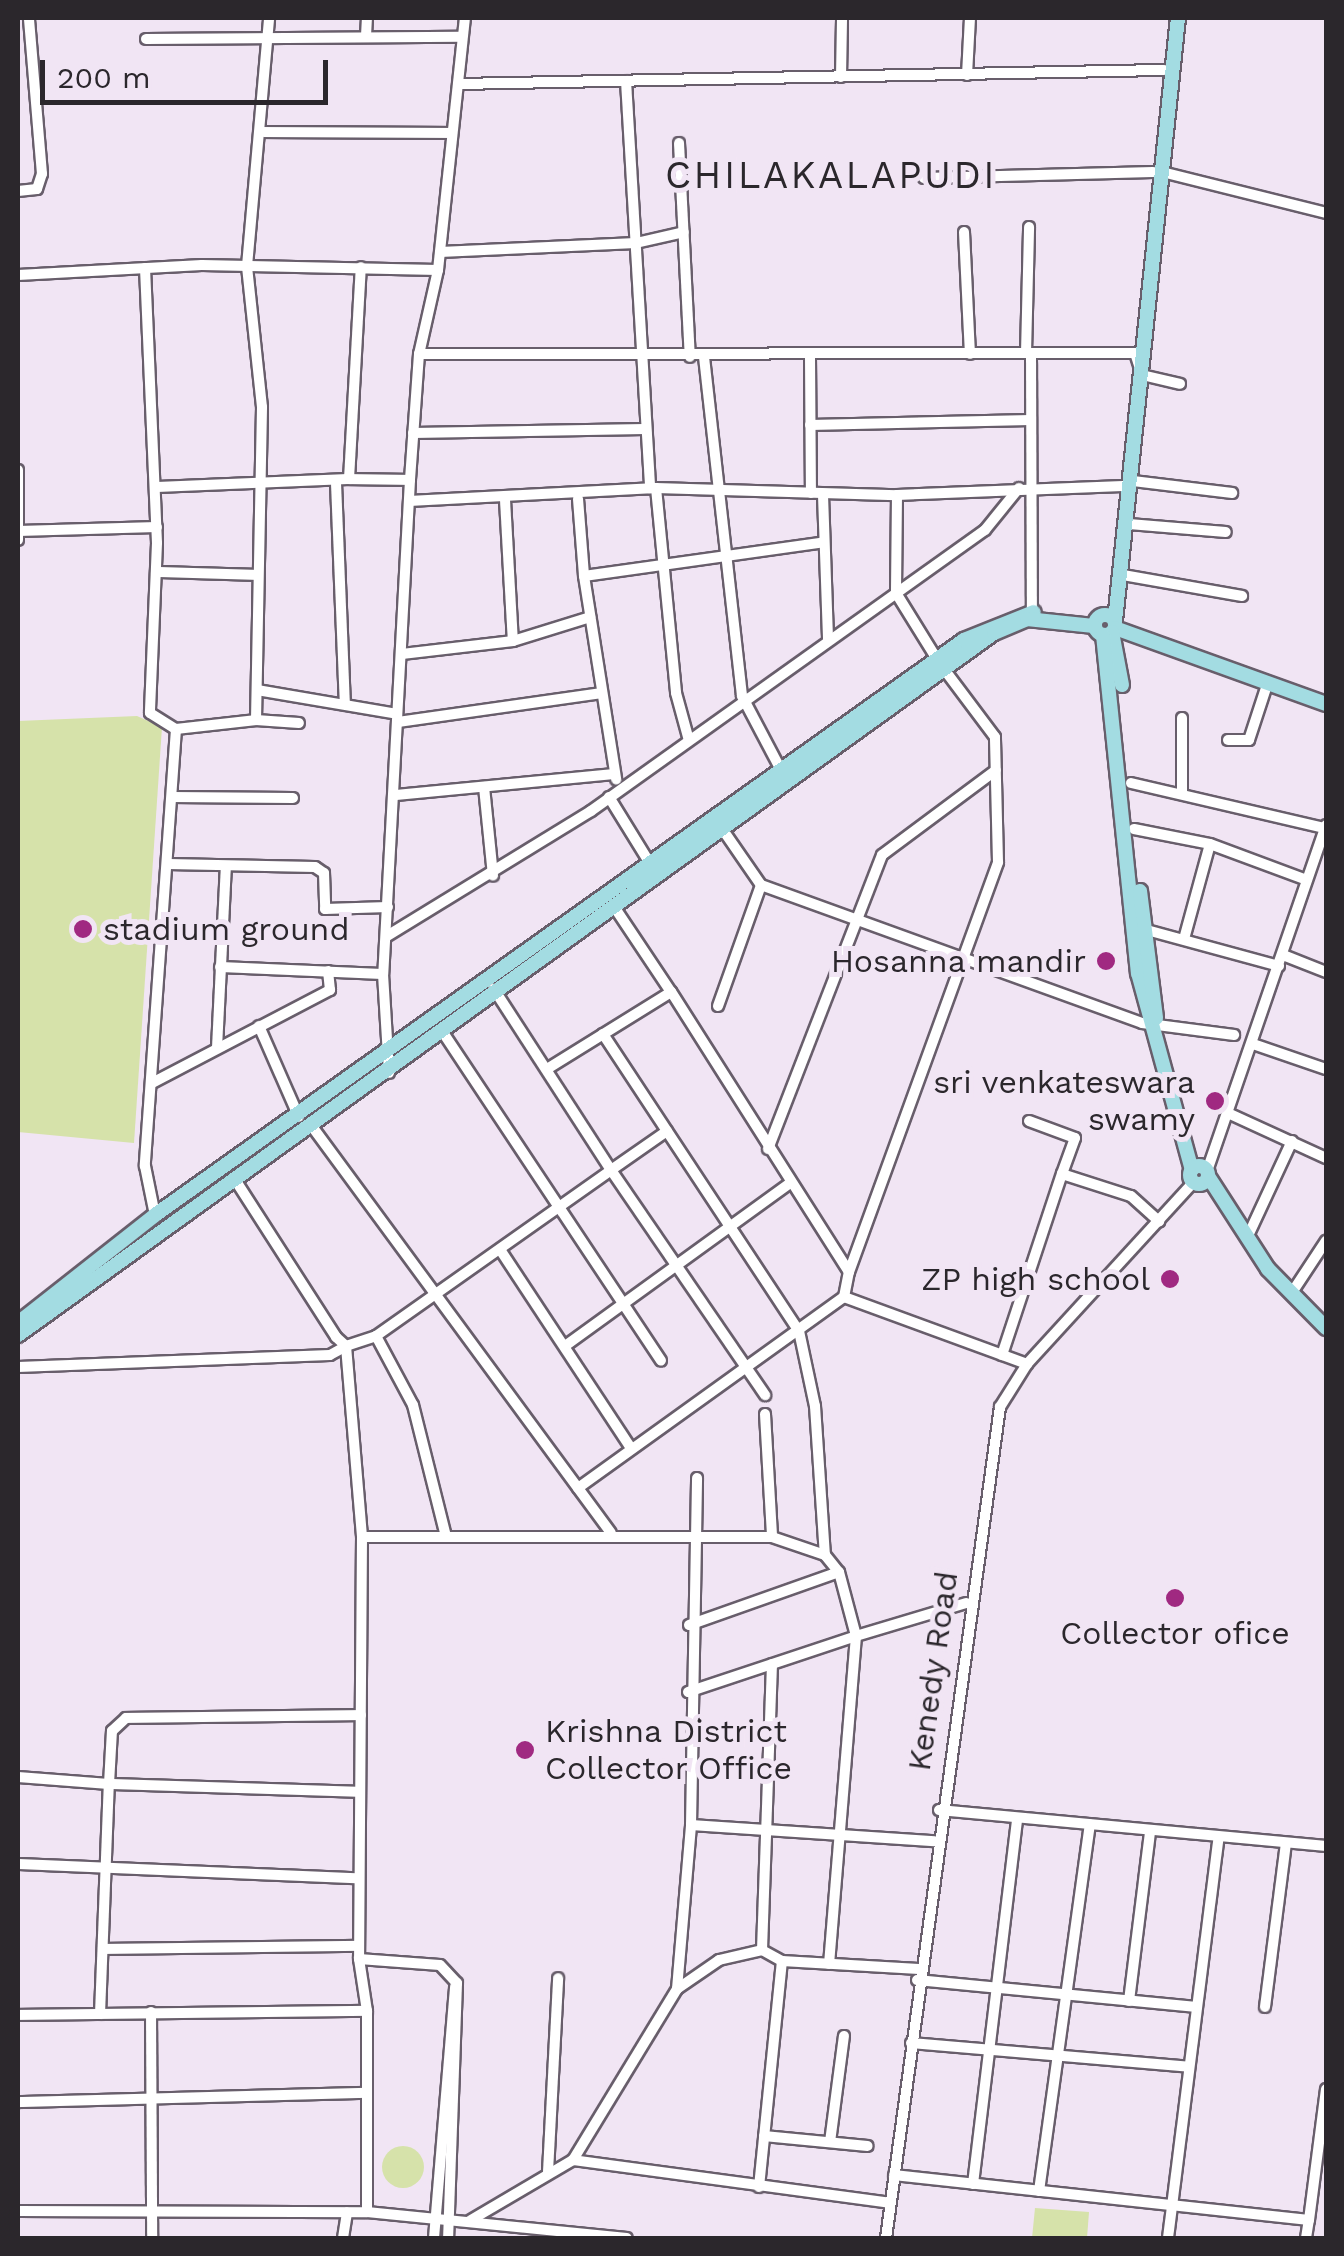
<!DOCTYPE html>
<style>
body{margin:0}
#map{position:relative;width:1344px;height:2256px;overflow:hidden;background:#f1e5f4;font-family:"Work Sans",sans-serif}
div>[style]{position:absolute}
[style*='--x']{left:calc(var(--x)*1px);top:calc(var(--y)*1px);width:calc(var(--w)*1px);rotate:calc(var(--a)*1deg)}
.green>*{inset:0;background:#d6e2aa}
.round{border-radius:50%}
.roads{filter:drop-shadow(2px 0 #685e6b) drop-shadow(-2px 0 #685e6b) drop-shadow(0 2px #685e6b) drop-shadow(0 -2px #685e6b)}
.minor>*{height:10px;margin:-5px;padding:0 5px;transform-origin:5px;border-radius:5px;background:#fff}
.major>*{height:14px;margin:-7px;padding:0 7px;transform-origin:7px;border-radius:7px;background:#a3dce2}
.major>.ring{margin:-7px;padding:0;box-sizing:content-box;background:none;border:14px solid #a3dce2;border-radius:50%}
.dots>*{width:28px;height:28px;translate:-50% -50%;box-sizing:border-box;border:5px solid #f1e5f4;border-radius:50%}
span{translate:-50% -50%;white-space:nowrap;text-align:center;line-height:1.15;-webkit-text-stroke:10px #f1e5f4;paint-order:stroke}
.poi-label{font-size:32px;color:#2b272c}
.left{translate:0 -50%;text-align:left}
.right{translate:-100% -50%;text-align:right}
.street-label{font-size:32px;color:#2b272c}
.quarter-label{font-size:38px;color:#2b272c;letter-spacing:2.5px}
.frame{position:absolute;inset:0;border:20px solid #2b272c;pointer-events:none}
.scale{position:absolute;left:40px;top:60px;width:288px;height:45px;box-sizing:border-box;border:5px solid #2b272c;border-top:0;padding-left:12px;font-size:30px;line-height:35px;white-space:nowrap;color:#2b272c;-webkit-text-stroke:8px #f1e5f4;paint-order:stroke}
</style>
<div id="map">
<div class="green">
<div style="clip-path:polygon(137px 716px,162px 727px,134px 1143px,18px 1132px,18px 721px)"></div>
<div class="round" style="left:382px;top:2146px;width:42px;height:42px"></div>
<div style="clip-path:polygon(1035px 2208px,1089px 2212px,1087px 2238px,1032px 2238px)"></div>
</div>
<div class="roads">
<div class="minor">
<div style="--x:366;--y:36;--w:18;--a:-87"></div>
<div style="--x:146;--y:39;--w:316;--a:-0.4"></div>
<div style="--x:967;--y:75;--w:57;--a:-87"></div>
<div style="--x:841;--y:77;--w:59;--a:-89"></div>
<div style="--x:626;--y:81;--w:408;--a:86.6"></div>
<div style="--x:458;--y:84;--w:706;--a:-1.14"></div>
<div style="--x:264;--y:132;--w:188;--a:0.3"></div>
<div style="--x:679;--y:143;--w:214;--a:87.1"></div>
<div style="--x:1162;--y:172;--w:169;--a:14"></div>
<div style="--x:924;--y:178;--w:229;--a:-1.5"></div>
<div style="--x:18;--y:191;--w:19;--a:-6"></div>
<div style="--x:37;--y:189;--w:16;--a:-72"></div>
<div style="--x:42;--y:174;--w:157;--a:-94.8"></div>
<div style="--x:964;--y:232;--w:122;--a:87.2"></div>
<div style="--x:440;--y:252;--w:196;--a:-2.6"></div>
<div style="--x:636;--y:243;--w:49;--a:-12.9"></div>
<div style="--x:145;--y:268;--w:275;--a:87.5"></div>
<div style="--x:157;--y:543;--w:170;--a:92.4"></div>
<div style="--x:150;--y:713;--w:31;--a:32"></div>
<div style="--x:176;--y:729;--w:438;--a:94.1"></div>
<div style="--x:145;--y:1166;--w:50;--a:78.5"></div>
<div style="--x:438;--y:270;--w:253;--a:-83.9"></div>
<div style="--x:18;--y:275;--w:184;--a:-3.1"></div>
<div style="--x:202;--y:265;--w:236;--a:1.2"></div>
<div style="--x:438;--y:270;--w:86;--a:102.7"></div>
<div style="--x:419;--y:354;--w:126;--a:94.1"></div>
<div style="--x:410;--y:480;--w:495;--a:93.1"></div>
<div style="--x:383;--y:974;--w:99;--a:86.5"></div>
<div style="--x:1026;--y:353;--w:126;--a:-88.6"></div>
<div style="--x:1031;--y:353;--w:259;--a:89.8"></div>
<div style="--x:419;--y:354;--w:716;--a:-0.08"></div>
<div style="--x:1135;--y:353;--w:23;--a:72"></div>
<div style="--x:1142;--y:375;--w:39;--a:13"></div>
<div style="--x:704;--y:357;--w:341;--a:83.6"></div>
<div style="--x:742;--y:696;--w:86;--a:62.2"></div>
<div style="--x:810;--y:357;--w:136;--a:89.6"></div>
<div style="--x:810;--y:425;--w:221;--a:-1.3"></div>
<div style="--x:413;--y:433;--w:232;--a:-1"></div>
<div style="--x:18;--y:470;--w:70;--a:90"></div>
<div style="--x:349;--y:479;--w:61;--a:0.9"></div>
<div style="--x:1133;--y:481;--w:100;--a:6.9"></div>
<div style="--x:336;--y:483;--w:220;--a:87.7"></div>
<div style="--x:156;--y:487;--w:193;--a:-2.4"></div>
<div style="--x:349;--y:479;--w:212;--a:-86.8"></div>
<div style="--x:656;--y:488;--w:206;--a:84.4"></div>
<div style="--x:676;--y:693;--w:46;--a:74.7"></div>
<div style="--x:823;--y:495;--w:145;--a:88"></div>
<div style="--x:897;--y:495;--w:98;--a:90.6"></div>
<div style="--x:896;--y:593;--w:78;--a:58.2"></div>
<div style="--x:578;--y:499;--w:77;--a:85.5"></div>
<div style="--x:584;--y:576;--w:238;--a:-8"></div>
<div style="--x:505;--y:500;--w:141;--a:86.8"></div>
<div style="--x:409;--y:501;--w:247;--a:-3"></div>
<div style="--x:656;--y:488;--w:241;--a:1.7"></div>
<div style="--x:897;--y:495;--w:226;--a:-2.3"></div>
<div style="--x:1129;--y:524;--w:97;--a:4.7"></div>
<div style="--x:18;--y:531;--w:139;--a:-1.6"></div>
<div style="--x:156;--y:572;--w:99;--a:1.7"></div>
<div style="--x:1123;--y:575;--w:121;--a:10"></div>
<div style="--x:584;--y:576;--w:206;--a:81"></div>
<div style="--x:402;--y:654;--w:112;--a:-6.7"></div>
<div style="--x:513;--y:641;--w:81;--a:-17.3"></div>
<div style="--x:257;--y:690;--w:142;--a:9.7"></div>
<div style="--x:1182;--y:718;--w:73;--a:90"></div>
<div style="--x:256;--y:720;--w:43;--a:4"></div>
<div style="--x:398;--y:722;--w:206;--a:-8.1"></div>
<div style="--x:176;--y:729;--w:81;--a:-6.4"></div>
<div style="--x:256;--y:720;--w:313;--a:-88.9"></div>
<div style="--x:262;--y:407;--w:142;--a:-96.1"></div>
<div style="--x:247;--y:266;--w:249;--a:-84.9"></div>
<div style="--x:1228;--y:740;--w:21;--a:0"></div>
<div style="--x:1249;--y:740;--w:58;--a:-71.9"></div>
<div style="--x:1131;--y:783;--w:199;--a:13.1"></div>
<div style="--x:484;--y:787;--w:89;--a:84.2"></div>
<div style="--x:396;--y:795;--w:219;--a:-5.5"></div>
<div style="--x:172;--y:797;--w:121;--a:0.5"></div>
<div style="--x:609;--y:797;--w:80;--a:58.3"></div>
<div style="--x:1134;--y:829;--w:77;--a:11.2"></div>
<div style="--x:1210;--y:844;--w:103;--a:20.4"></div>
<div style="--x:723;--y:830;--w:67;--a:55.4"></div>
<div style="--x:761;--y:885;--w:405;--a:19.9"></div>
<div style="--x:1142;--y:1023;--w:93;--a:7.4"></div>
<div style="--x:168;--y:864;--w:147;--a:1.2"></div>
<div style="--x:315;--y:867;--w:11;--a:34"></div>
<div style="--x:324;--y:873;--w:36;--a:88"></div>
<div style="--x:325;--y:909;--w:63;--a:-1.8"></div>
<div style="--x:1143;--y:929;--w:141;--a:15.2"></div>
<div style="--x:387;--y:936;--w:239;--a:-31.5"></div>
<div style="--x:591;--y:811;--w:484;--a:-35.5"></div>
<div style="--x:985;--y:530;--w:54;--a:-51"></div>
<div style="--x:1184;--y:939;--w:98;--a:-74.7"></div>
<div style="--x:1283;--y:955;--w:46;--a:21.6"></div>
<div style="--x:220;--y:967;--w:163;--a:2.5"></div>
<div style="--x:718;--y:1006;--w:128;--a:-70.4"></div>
<div style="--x:259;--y:1026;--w:99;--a:66.3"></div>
<div style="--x:444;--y:1034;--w:392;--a:56.4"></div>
<div style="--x:603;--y:1034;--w:356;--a:56.6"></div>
<div style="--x:799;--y:1331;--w:77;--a:78"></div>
<div style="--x:815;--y:1406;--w:149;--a:86.2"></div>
<div style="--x:1253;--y:1044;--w:77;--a:18.9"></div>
<div style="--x:217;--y:1048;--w:182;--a:-87.2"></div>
<div style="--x:547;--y:1069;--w:146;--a:-31.8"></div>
<div style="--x:671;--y:992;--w:101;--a:-123.7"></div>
<div style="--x:152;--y:1083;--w:201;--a:-27.6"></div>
<div style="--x:330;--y:990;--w:19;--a:-96"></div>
<div style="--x:1230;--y:1114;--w:106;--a:24.6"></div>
<div style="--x:1029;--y:1121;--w:49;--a:20.3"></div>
<div style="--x:1075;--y:1138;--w:38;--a:110"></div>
<div style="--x:1062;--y:1174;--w:72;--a:17.7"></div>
<div style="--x:1131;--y:1196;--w:38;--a:42"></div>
<div style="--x:311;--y:1125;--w:506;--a:53.67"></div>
<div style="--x:667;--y:1131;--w:68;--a:145.1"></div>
<div style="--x:611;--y:1170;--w:273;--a:55.6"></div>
<div style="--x:768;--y:1149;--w:315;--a:-68.8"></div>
<div style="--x:882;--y:855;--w:142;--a:-36.7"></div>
<div style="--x:1207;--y:1171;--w:366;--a:-71"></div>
<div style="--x:234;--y:1178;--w:189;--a:57.3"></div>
<div style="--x:336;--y:1337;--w:13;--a:42"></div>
<div style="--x:346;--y:1346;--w:32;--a:-18"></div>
<div style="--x:376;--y:1336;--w:78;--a:61.8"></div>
<div style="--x:413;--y:1405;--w:135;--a:75.9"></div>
<div style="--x:1247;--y:1238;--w:107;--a:-65.1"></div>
<div style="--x:501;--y:1251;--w:235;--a:56.6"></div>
<div style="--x:849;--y:1272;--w:436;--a:-70"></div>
<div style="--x:998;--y:862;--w:125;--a:-91.4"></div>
<div style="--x:995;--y:737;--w:85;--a:-126.9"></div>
<div style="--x:1291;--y:1294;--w:64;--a:-56.6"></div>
<div style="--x:844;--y:1297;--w:195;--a:20.1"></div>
<div style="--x:376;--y:1336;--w:288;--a:-35.2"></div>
<div style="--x:611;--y:1170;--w:216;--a:-122.9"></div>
<div style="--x:565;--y:1346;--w:278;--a:-35.9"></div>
<div style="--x:1002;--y:1355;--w:191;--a:-71.7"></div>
<div style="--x:18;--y:1367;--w:312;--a:-2.2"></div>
<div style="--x:330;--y:1355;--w:18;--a:-29"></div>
<div style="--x:346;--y:1346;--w:192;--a:85.2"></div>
<div style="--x:362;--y:1537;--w:422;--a:90.4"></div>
<div style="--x:359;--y:1959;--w:81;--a:4.2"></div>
<div style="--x:440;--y:1965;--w:25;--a:47"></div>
<div style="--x:457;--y:1983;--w:255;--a:92"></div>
<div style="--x:765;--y:1414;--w:123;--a:86.7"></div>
<div style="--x:578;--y:1488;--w:327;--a:-35.7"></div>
<div style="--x:844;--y:1297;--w:25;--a:-79"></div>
<div style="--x:849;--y:1272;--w:332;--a:-122.4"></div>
<div style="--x:362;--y:1537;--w:410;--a:0"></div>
<div style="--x:772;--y:1537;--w:56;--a:18.8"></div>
<div style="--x:825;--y:1555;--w:22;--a:51"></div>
<div style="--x:839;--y:1572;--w:66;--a:75.1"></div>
<div style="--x:856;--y:1636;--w:115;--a:-16.7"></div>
<div style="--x:689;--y:1625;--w:159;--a:-19.5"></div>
<div style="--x:688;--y:1692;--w:177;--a:-18.4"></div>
<div style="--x:856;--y:1636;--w:329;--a:94.7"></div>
<div style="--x:18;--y:1777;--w:91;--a:4.4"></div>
<div style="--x:109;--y:1784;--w:53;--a:-86.8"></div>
<div style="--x:112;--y:1731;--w:19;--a:-43"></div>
<div style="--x:126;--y:1718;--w:235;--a:-0.7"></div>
<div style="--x:939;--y:1810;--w:389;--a:5.3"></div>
<div style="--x:691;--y:1825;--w:244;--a:3.8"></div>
<div style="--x:18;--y:1864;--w:339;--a:2.4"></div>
<div style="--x:105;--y:1949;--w:254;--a:-0.7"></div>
<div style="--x:762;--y:1950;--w:286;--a:-88"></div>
<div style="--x:917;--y:1980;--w:281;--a:5.5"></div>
<div style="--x:677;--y:1989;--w:165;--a:-85.1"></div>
<div style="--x:691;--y:1825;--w:347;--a:-89"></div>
<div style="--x:1129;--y:2001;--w:169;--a:-82.9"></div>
<div style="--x:1265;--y:2007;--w:164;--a:-82.7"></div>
<div style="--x:151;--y:2012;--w:226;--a:89.7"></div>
<div style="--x:100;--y:2014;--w:230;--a:-87.8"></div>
<div style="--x:109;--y:1784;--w:251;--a:1.8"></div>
<div style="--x:18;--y:2015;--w:349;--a:-0.7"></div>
<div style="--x:367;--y:2011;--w:53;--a:-98.7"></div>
<div style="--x:911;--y:2043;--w:279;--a:4.9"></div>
<div style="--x:18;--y:2102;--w:345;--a:-1.5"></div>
<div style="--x:764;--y:2136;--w:104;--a:5.5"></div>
<div style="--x:830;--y:2142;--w:107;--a:-82.5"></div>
<div style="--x:573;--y:2160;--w:320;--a:7.7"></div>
<div style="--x:548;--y:2172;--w:194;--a:-87"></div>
<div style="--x:894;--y:2175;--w:417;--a:6.2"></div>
<div style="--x:1309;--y:2220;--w:132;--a:-82.6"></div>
<div style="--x:973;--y:2184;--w:367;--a:-83.1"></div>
<div style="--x:759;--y:2187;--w:227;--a:-84.2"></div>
<div style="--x:1039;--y:2191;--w:370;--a:-82.1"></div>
<div style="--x:18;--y:2211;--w:349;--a:0.2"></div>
<div style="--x:367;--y:2212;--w:261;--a:5.7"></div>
<div style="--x:367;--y:2212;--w:201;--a:-90"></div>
<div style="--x:471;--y:2220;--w:118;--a:-30.5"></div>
<div style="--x:573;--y:2160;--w:200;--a:-58.7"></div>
<div style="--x:677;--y:1989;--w:51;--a:-34.6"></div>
<div style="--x:719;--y:1960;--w:44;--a:-13.1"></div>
<div style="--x:762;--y:1950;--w:23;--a:29"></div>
<div style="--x:782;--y:1961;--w:137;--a:3.3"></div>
<div style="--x:343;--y:2238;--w:26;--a:-81"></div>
<div style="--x:434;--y:2238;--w:252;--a:-85.2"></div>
<div style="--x:886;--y:2238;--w:839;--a:-82.19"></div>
<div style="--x:1000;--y:1407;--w:51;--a:-57.9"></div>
<div style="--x:1027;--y:1364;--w:247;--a:-47.5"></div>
<div style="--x:1168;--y:2238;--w:404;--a:-82.8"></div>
<div style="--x:1306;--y:2238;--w:18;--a:-81"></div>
</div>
<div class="major">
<div class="ring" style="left:1095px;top:615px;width:6px;height:6px"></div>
<div style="--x:1115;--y:621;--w:606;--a:-84.04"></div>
<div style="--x:1115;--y:628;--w:224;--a:19.8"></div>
<div style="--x:1112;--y:632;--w:54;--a:79.3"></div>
<div style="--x:1103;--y:635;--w:340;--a:84.1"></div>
<div style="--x:1138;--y:973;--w:204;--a:74.7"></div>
<div style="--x:1140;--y:891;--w:128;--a:82.8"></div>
<div class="ring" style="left:1190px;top:1166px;width:4px;height:4px"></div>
<div style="--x:1208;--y:1176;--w:111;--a:57.2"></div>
<div style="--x:1268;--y:1269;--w:83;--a:45.5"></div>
<div style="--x:18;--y:1323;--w:174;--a:-38.2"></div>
<div style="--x:155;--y:1215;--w:993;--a:-35.4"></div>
<div style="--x:964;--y:640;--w:75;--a:-21.8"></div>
<div style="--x:18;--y:1335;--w:1202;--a:-35.73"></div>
<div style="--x:994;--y:633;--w:36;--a:-23"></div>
<div style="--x:1027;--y:619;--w:67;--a:6"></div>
</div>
</div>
<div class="dots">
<div style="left:83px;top:929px;background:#a02981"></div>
<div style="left:1106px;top:961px;background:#a02981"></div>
<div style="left:1215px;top:1101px;background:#a02981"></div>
<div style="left:1170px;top:1279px;background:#a02981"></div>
<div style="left:1175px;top:1598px;background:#a02981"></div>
<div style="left:525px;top:1750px;background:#a02981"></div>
</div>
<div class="poi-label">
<span class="left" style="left:103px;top:929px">stadium ground</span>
<span class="right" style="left:1086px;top:961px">Hosanna mandir</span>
<span class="right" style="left:1195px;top:1101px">sri venkateswara<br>swamy</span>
<span class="right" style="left:1150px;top:1279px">ZP high school</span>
<span style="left:1175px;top:1633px">Collector ofice</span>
<span class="left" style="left:545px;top:1750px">Krishna District<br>Collector Office</span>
</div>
<div class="street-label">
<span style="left:933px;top:1671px;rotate:-82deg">Kenedy Road</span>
</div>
<div class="quarter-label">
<span style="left:831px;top:176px">CHILAKALAPUDI</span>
</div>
<div class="frame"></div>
<div class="scale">200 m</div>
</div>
